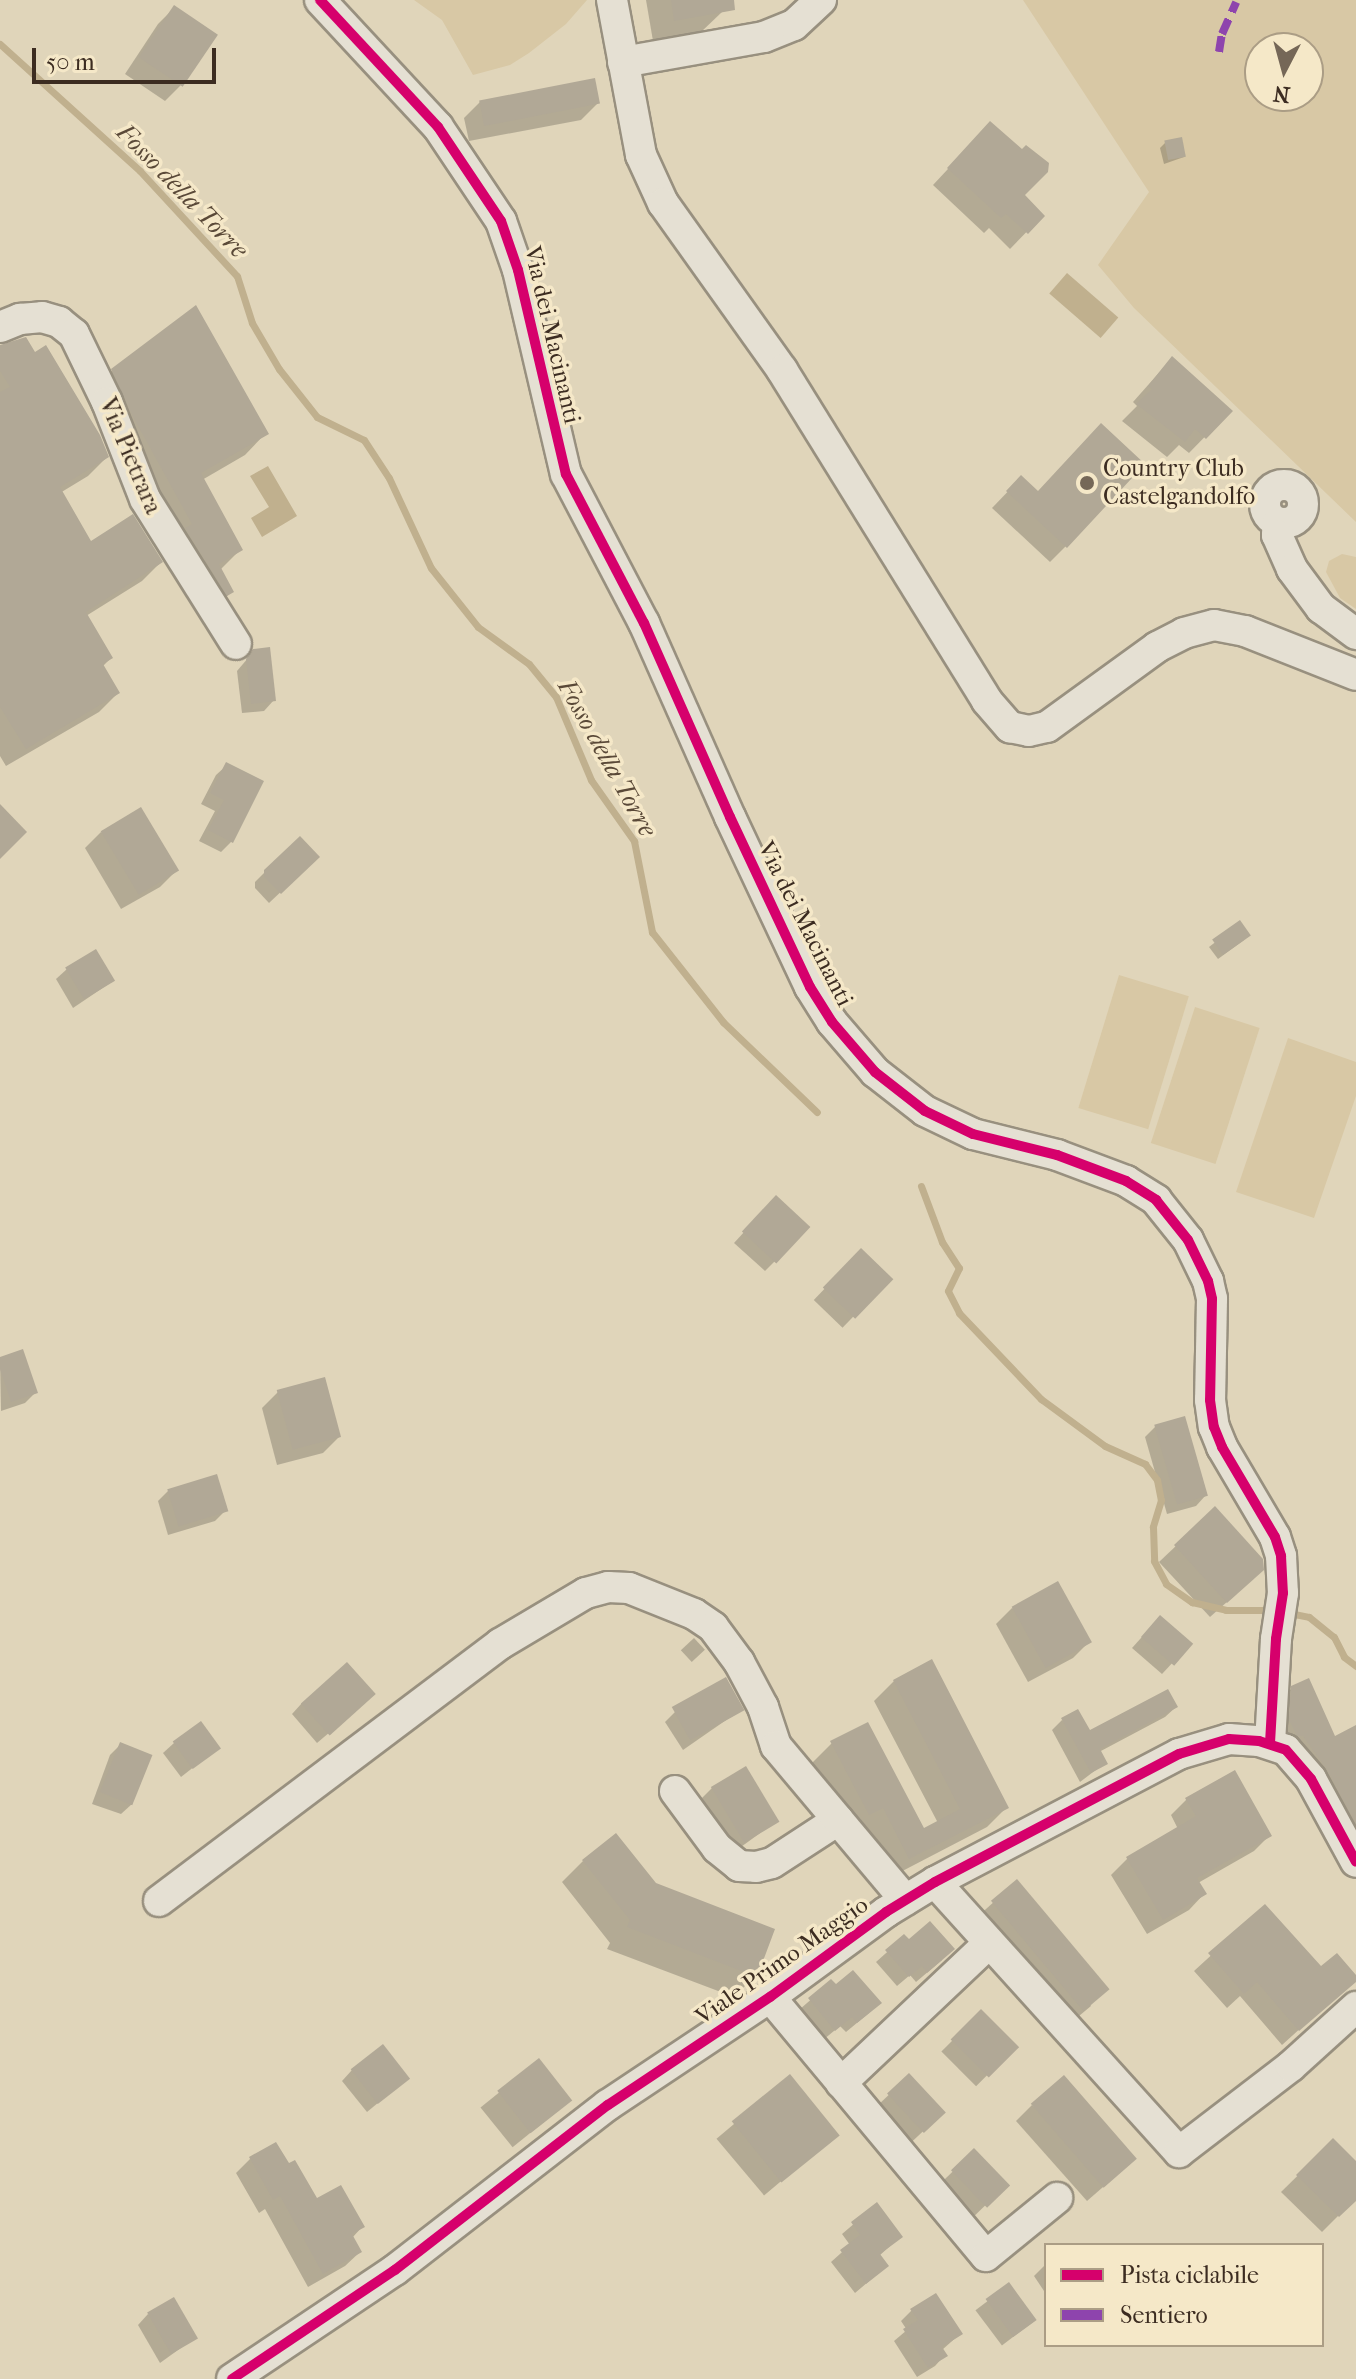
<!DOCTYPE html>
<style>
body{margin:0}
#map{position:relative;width:1356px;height:2379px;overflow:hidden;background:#e0d5ba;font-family:"IM FELL French Canon",serif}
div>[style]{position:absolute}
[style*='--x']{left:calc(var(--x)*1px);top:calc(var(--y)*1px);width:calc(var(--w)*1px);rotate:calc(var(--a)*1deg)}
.green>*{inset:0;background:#d8c8a5;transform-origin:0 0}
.water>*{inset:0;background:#c0b08e;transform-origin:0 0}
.shadow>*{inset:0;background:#0003;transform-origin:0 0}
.stream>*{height:7px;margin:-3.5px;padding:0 3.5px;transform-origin:3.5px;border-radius:3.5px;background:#c0b08e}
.building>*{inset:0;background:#b1a896;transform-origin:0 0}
.roads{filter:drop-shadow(2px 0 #98907f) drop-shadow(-2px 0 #98907f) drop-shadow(0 2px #98907f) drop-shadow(0 -2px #98907f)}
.minor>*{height:30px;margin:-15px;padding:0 15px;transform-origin:15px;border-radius:15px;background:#e5e0d3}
.minor>.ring{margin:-15px;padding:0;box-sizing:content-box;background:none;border:30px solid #e5e0d3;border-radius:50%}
.quiet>*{height:8px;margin-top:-4px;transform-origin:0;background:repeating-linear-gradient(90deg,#8e44ad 0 16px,transparent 0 24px)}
.cycleway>*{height:10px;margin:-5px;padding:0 5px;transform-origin:5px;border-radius:5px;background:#d6006c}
.dots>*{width:22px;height:22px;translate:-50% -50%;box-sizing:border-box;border:4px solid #f5e8c8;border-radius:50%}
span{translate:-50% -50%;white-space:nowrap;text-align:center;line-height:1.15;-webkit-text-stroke:7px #f5e8c8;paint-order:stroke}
.street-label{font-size:24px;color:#3c2c21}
.poi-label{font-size:24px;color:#3c2c21}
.left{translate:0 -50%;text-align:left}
.water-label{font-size:26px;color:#5a4938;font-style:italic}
.legend{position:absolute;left:1044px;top:2243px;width:280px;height:104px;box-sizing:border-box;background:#f5e8c8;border:2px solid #ab9d85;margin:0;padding:10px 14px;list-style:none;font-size:24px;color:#3c2c21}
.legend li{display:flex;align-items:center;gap:16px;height:40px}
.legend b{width:40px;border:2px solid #ab9d85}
.north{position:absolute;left:1244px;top:32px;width:80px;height:80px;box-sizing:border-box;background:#f5e8c8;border:2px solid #ab9d85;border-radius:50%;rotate:186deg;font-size:22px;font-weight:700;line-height:32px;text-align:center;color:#3c2c21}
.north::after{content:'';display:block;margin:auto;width:28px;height:36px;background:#756757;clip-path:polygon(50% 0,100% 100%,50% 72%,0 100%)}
.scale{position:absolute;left:32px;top:48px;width:184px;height:36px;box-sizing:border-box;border:4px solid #3c2c21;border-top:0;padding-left:10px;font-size:24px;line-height:28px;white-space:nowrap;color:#3c2c21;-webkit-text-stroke:6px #f5e8c8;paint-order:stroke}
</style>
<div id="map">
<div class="green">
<div style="clip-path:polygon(414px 0,587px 0,566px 24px,529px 53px,510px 65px,473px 75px,442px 20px)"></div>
<div style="clip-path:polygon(evenodd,1023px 0,1356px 0,1356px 522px,1134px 308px,1098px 265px,1149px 192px,1023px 0,1260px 48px,1308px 48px,1308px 96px,1260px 96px,1260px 48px)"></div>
<div style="clip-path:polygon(1342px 554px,1356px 557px,1356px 609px,1340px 598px,1326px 572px,1329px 561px)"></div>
<div style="left:1119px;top:975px;width:73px;height:139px;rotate:17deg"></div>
<div style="left:1195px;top:1007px;width:68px;height:143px;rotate:18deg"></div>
<div style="clip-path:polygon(1288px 1038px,1356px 1062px,1356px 1096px,1314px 1218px,1236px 1192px)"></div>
</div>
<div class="water">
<div style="left:1067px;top:273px;width:68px;height:27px;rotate:41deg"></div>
<div style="clip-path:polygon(268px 466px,297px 516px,262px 537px,251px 518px,269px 507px,250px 476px)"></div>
</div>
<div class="shadow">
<div style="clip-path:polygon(646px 0,720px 0,722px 12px,700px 33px,653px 41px)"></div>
<div style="clip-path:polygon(174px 8px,181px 85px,165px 101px,125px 74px,158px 24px)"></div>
<div style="clip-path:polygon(480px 102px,597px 104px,581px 120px,469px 141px,464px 118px)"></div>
<div style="clip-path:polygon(975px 140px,1042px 216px,1010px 249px,989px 228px,984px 233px,933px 185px)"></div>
<div style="clip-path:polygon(1165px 143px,1184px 157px,1164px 164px,1160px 148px)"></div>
<div style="clip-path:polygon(0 345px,107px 457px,88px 476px,60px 493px,90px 544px,161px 562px,142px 581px,86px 616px,111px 658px,102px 667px,118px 693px,99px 712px,6px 766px,0 756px)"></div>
<div style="clip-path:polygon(1172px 358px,1230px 411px,1189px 453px,1179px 445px,1167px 457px,1122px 421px,1137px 406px,1133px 402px)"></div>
<div style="clip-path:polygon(112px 371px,266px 433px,245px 455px,202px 480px,240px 550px,220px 570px,232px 591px,210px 613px,91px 392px)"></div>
<div style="clip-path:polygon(1021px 478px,1038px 493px,1066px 546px,1050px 562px,992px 508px)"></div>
<div style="clip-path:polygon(254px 651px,274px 700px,264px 711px,242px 713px,237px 671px)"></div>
<div style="clip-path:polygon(227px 765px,231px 842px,221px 852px,199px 841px,215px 811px,201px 804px,216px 775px)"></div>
<div style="clip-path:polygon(101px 832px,176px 871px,160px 887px,121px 909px,85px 848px)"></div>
<div style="clip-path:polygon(299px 838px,318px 857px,269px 903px,255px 888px,255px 882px)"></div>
<div style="clip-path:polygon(1240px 923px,1244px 940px,1218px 959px,1209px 947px)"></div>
<div style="clip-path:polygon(67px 969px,113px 981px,73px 1008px,56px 979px)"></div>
<div style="clip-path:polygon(766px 1208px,775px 1261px,765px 1271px,734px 1243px)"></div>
<div style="left:861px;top:1251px;width:40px;height:68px;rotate:44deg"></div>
<div style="clip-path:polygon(0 1359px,36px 1392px,25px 1403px,1px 1411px)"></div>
<div style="clip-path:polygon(278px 1392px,339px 1437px,323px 1453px,277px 1465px,262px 1408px)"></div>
<div style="clip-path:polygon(1156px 1426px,1206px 1495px,1196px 1506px,1167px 1514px,1145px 1437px)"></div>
<div style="clip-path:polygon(168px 1491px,225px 1511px,215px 1521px,168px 1535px,158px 1501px)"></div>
<div style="clip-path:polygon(1215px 1509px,1245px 1586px,1210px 1617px,1159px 1562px)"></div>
<div style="clip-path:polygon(1012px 1608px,1089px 1642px,1073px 1658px,1028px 1682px,996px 1624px)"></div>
<div style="clip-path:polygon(1150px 1628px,1190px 1644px,1162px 1674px,1132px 1648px)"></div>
<div style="left:694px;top:1638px;width:16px;height:18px;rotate:47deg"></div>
<div style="clip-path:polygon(894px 1681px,1006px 1808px,987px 1827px,889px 1878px,863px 1826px,849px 1833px,812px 1763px,832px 1743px,923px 1831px,938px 1823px,874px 1701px)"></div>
<div style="clip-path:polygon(1292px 1688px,1334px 1739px,1356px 1728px,1356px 1860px,1284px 1748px,1279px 1701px)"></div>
<div style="clip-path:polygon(302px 1703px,363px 1704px,317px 1743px,292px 1714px)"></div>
<div style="clip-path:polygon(1176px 1707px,1165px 1717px,1099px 1752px,1105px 1763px,1080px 1782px,1052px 1730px,1062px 1720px,1089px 1733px)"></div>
<div style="clip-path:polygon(742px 1709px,683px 1750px,665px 1722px,675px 1712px)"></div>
<div style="clip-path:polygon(174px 1743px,218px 1748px,181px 1777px,163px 1753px)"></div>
<div style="clip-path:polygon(120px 1745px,132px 1804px,121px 1814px,92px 1804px,110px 1755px)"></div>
<div style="clip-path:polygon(712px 1788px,777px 1821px,734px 1852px,702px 1798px)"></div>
<div style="clip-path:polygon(1187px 1799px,1270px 1835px,1254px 1851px,1198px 1883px,1204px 1894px,1189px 1910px,1147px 1934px,1111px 1875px,1127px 1859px,1178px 1829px,1171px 1815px)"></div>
<div style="clip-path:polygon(583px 1861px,655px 1885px,755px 1976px,734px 1997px,607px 1949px,610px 1943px,562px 1882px)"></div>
<div style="clip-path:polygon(1016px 1882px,1091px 2006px,1067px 2026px,976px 1918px)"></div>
<div style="clip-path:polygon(1265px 1906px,1320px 1969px,1356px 1978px,1282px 2045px,1240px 1996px,1227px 2008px,1194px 1971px)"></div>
<div style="clip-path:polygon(904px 1937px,942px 1960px,916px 1982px,910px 1975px,897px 1986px,876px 1962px)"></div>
<div style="clip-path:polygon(831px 1982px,869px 2013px,846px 2032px,840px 2026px,823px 2040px,799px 2010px)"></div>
<div style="left:981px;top:2012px;width:49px;height:56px;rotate:45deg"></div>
<div style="left:538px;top:2061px;width:51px;height:74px;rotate:51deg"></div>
<div style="clip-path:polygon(352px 2070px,407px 2079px,367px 2112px,342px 2081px)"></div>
<div style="left:909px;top:2076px;width:50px;height:42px;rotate:47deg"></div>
<div style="left:790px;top:2077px;width:74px;height:96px;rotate:50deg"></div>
<div style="clip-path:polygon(1032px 2105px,1118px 2174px,1087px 2201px,1016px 2121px)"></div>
<div style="clip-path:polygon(1333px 2141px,1356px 2164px,1356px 2198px,1322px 2232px,1281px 2192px)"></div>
<div style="left:974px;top:2151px;width:47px;height:45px;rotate:46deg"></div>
<div style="clip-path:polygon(250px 2159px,288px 2166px,316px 2201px,363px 2226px,352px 2238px,360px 2252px,345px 2266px,308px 2287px,265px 2209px,259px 2213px,236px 2173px)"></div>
<div style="clip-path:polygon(876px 2205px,901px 2236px,879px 2256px,887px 2266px,855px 2293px,831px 2262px,850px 2245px,842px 2234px)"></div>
<div style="clip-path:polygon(1046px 2264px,1046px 2294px,1034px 2276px)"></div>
<div style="left:1009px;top:2285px;width:44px;height:42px;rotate:53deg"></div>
<div style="clip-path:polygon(912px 2310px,960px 2334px,942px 2350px,945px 2355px,935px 2366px,917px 2377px,894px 2341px,907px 2330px,901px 2321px)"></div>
<div style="clip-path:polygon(148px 2314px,196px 2337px,160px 2363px,138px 2325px)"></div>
</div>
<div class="stream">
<div style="--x:0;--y:44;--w:189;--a:42.2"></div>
<div style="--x:140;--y:171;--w:143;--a:47.3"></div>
<div style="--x:237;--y:276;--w:49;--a:72.3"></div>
<div style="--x:252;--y:323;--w:53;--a:59.6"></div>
<div style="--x:279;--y:369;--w:61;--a:51.6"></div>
<div style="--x:317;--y:417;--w:52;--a:26.1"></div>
<div style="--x:364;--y:440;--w:45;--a:56.7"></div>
<div style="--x:389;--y:478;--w:99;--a:65"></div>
<div style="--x:431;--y:568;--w:75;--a:51.5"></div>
<div style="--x:478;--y:627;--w:63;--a:36"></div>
<div style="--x:529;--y:664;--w:43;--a:50.7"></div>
<div style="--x:556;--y:697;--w:90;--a:67.1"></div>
<div style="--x:591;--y:780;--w:75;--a:54.8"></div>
<div style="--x:634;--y:841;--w:93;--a:78.8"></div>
<div style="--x:652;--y:932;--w:115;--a:51.7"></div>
<div style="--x:723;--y:1022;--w:130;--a:43.8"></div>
<div style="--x:921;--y:1186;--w:60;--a:69.4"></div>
<div style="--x:942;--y:1242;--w:31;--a:57"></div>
<div style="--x:959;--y:1268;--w:25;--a:116"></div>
<div style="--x:948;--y:1291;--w:25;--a:63"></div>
<div style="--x:959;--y:1313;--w:119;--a:46.4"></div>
<div style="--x:1041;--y:1399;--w:79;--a:36.3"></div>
<div style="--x:1105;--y:1446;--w:44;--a:24.2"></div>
<div style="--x:1145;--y:1464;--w:20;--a:53"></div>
<div style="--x:1157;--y:1480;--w:20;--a:79"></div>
<div style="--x:1161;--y:1500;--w:28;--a:107"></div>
<div style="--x:1153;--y:1527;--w:34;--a:88"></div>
<div style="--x:1154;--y:1561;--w:26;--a:62"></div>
<div style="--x:1166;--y:1584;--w:32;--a:35"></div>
<div style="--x:1192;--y:1602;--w:35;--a:13"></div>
<div style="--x:1226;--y:1610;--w:47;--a:0"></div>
<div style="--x:1289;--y:1613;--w:20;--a:11"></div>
<div style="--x:1309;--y:1617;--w:32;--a:39"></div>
<div style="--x:1334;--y:1637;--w:22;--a:63"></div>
<div style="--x:1344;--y:1657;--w:15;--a:37"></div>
</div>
<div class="building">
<div style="clip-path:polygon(671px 0,734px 0,735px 10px,674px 21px)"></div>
<div style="left:174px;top:5px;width:53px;height:63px;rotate:34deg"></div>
<div style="left:595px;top:78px;width:26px;height:118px;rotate:79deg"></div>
<div style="clip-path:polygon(990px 121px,1022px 149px,1026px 145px,1049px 163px,1048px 172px,1025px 195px,1045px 216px,1028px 234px,1006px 214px,1001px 218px,947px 168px)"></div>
<div style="left:1182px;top:137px;width:20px;height:18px;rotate:79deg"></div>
<div style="clip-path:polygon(196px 305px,269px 434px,201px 473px,243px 550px,219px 564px,234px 592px,227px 596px,185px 528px,192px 524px,132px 415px,111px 369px)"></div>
<div style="clip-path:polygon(26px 337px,35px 352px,46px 345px,100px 435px,109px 457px,60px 487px,91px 541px,133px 514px,163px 562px,86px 612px,113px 658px,103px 664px,120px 693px,26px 749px,0 707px,0 392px,10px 387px,0 371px,0 345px)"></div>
<div style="clip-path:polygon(1172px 356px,1233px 411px,1206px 439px,1195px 429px,1185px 442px,1136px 404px,1152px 389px,1148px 386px)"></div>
<div style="clip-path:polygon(1101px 423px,1145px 464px,1067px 548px,1006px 491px,1021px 475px,1038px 491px)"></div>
<div style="clip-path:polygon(270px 647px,276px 701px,251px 704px,246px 659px,253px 649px)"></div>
<div style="clip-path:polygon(226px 762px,264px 781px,233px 843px,208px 830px,224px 800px,210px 793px)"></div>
<div style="clip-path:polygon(0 804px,27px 832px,0 859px)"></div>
<div style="left:141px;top:807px;width:74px;height:47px;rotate:59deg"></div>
<div style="clip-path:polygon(300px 836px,320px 857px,281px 894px,264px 877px,264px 870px)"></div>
<div style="left:1240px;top:920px;width:19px;height:34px;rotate:55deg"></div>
<div style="left:96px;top:949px;width:37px;height:36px;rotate:59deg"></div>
<div style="left:776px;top:1195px;width:47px;height:50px;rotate:43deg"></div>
<div style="left:861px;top:1248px;width:45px;height:55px;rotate:44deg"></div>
<div style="clip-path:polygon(23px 1349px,38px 1393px,11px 1402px,0 1369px,0 1357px)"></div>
<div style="left:325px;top:1377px;width:62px;height:50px;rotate:75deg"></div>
<div style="left:1185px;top:1416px;width:83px;height:32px;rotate:74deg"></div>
<div style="left:217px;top:1474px;width:39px;height:52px;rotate:73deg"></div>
<div style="clip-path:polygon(1215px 1506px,1263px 1559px,1264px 1570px,1227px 1603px,1174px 1545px)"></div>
<div style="left:1058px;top:1581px;width:70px;height:53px;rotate:61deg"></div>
<div style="left:1160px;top:1615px;width:44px;height:29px;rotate:41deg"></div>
<div style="clip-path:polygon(932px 1659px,1009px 1808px,909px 1859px,883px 1808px,869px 1815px,830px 1741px,868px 1722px,924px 1828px,960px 1809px,893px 1680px)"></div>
<div style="left:347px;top:1662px;width:43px;height:62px;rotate:48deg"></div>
<div style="left:726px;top:1677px;width:38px;height:62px;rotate:61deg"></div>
<div style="clip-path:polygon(1309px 1678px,1335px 1736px,1356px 1725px,1356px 1824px,1327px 1770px,1303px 1736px,1297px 1736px,1289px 1720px,1291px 1686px)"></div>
<div style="clip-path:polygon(1168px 1689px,1178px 1707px,1100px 1749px,1108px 1764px,1091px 1773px,1061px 1718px,1078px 1709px,1090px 1730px)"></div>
<div style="left:201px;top:1721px;width:34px;height:35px;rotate:54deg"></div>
<div style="left:120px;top:1742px;width:35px;height:54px;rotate:22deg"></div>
<div style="left:746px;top:1766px;width:65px;height:41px;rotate:59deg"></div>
<div style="clip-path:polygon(1235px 1770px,1272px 1836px,1197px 1878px,1207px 1894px,1163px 1920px,1126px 1857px,1196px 1816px,1185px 1798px)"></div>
<div style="clip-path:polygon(616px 1833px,656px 1883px,775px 1929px,757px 1977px,627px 1927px,630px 1920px,582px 1860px)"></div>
<div style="left:1017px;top:1879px;width:144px;height:34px;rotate:50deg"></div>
<div style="clip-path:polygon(1265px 1904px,1321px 1966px,1337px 1953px,1356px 1975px,1356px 1982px,1299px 2031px,1257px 1982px,1244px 1994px,1208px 1953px)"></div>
<div style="clip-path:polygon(930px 1921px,955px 1949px,927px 1973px,922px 1966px,909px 1977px,885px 1950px,904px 1934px,909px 1939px)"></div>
<div style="clip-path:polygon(853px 1970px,882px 2003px,857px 2023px,852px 2017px,835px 2031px,808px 1998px,831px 1979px,836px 1984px)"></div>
<div style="left:981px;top:2009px;width:54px;height:43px;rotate:45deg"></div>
<div style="left:383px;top:2044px;width:44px;height:41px;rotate:52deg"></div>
<div style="left:539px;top:2058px;width:54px;height:53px;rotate:52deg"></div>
<div style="left:909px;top:2073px;width:54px;height:30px;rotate:47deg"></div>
<div style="left:790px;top:2074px;width:79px;height:75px;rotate:51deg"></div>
<div style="left:1064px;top:2075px;width:111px;height:44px;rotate:49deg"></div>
<div style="clip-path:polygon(1333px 2138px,1356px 2161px,1356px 2201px,1339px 2217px,1296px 2175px)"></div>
<div style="clip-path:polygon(276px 2142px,289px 2163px,295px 2160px,317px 2198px,341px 2185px,365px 2227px,352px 2234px,362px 2252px,323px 2274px,280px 2196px,273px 2200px,249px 2157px)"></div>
<div style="left:974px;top:2148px;width:52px;height:32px;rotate:46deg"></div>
<div style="clip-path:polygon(877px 2202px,903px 2237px,880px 2254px,889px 2266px,866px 2284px,840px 2250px,860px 2235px,851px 2222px)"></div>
<div style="left:1009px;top:2282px;width:47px;height:29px;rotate:54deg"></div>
<div style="clip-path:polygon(936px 2293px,963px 2334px,942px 2347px,948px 2356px,928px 2368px,903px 2329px,918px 2320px,910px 2309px)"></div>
<div style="left:174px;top:2297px;width:48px;height:31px;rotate:60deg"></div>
</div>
<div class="roads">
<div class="minor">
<div style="--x:320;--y:0;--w:173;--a:47.1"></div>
<div style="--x:438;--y:127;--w:113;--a:56.2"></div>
<div style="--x:501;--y:221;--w:52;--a:70.9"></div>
<div style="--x:518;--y:270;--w:210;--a:76.8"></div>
<div style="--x:566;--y:474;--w:168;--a:62.4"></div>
<div style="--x:644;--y:623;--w:212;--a:66.1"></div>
<div style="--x:730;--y:817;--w:188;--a:64.8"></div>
<div style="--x:810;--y:987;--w:41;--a:57.8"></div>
<div style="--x:832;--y:1022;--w:66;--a:49.3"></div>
<div style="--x:875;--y:1072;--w:63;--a:38"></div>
<div style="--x:925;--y:1111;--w:53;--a:25.6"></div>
<div style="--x:973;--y:1134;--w:87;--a:14"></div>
<div style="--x:1057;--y:1155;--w:74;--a:20.6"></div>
<div style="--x:1126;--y:1181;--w:36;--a:32"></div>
<div style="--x:1156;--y:1200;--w:51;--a:51.3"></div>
<div style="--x:1188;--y:1240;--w:46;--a:64"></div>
<div style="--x:1208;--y:1281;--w:18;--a:77"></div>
<div style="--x:1212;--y:1299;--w:101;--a:91.1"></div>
<div style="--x:1210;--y:1400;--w:27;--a:82"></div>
<div style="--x:1214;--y:1427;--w:22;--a:68"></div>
<div style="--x:1222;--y:1447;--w:104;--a:59.5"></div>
<div style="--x:1275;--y:1537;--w:20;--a:72"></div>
<div style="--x:1281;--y:1556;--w:37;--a:87"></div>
<div style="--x:1283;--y:1593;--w:47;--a:98.7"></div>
<div style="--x:1276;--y:1639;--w:105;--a:93.3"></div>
<div style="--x:612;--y:0;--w:158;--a:79.4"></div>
<div style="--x:641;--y:155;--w:53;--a:65.4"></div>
<div style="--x:663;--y:203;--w:205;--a:54.5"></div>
<div style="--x:782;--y:370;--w:389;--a:58.2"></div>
<div style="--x:987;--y:701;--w:35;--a:49"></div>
<div style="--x:1010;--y:727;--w:19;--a:12"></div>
<div style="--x:1029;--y:731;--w:18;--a:-13"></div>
<div style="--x:1047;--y:727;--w:136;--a:-36"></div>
<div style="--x:1157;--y:647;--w:30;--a:-27"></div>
<div style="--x:1184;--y:633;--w:31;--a:-15"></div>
<div style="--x:1214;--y:625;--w:32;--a:11"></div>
<div style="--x:1245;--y:631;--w:119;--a:21.6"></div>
<div style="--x:623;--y:62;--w:143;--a:-10.1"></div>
<div style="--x:764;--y:37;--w:32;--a:-22"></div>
<div style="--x:794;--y:25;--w:37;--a:-43"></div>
<div style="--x:0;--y:327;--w:22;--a:-22"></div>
<div style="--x:20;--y:319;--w:22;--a:-5"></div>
<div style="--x:42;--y:317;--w:18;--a:16"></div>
<div style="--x:59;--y:322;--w:19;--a:39"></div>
<div style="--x:74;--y:334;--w:76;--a:64.1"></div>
<div style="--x:107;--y:402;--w:104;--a:68.6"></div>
<div style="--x:145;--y:499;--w:171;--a:57.9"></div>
<div class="ring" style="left:1265px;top:485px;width:8px;height:8px"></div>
<div style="--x:1278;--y:523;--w:12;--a:95"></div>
<div style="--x:1277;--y:535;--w:37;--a:66"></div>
<div style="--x:1292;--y:569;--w:49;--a:53.4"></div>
<div style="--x:1321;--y:608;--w:44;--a:36.6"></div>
<div style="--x:675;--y:1791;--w:71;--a:53.6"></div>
<div style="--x:717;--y:1848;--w:28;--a:39"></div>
<div style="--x:739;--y:1866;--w:17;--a:3"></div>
<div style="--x:756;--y:1867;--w:16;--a:-14"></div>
<div style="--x:772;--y:1863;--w:79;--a:-33.1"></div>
<div style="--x:935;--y:1882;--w:364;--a:47.9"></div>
<div style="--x:1179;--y:2152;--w:141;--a:-37.5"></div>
<div style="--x:1291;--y:2066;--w:88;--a:-42.2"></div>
<div style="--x:159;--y:1901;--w:427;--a:-37"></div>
<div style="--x:500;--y:1644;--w:100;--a:-30.7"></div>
<div style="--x:586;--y:1593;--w:23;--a:-15"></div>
<div style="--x:608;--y:1587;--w:21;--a:3"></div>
<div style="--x:629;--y:1588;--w:70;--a:21.8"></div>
<div style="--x:694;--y:1614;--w:23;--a:34"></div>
<div style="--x:713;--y:1627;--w:44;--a:53.4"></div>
<div style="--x:739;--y:1662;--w:51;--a:61.9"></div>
<div style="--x:763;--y:1707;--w:41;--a:71.6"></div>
<div style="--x:776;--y:1746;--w:201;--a:50"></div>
<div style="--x:770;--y:1997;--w:337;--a:50.2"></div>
<div style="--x:986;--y:2256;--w:92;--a:-39.2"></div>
<div style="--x:841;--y:2083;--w:204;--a:-43.4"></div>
<div style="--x:232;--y:2379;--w:196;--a:-33.8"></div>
<div style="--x:395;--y:2270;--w:269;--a:-37.8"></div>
<div style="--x:608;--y:2105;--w:195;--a:-33.7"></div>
<div style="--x:770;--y:1997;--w:144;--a:-36.2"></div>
<div style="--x:886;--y:1912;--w:57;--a:-31.5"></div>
<div style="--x:935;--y:1882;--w:276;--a:-27.7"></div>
<div style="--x:1179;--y:1754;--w:52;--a:-16.7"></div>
<div style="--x:1229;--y:1739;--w:30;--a:4"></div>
<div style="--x:1259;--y:1741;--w:28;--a:18"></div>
<div style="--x:1286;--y:1750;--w:38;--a:49"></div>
<div style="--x:1311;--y:1779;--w:94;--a:61.5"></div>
</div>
</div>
<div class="quiet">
<div style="--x:1219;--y:52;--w:18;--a:-81"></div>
<div style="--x:1222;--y:34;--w:35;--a:-66"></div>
</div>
<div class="cycleway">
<div style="--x:320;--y:0;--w:173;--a:47.1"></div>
<div style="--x:438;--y:127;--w:113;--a:56.2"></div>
<div style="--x:501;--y:221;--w:52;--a:70.9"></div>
<div style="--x:518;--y:270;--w:210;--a:76.8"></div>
<div style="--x:566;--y:474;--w:168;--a:62.4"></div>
<div style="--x:644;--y:623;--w:212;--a:66.1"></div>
<div style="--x:730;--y:817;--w:188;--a:64.8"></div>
<div style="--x:810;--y:987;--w:41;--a:57.8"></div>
<div style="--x:832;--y:1022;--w:66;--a:49.3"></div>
<div style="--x:875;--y:1072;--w:63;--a:38"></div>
<div style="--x:925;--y:1111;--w:53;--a:25.6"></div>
<div style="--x:973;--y:1134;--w:87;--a:14"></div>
<div style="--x:1057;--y:1155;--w:74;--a:20.6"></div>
<div style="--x:1126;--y:1181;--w:36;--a:32"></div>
<div style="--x:1156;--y:1200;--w:51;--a:51.3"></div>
<div style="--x:1188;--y:1240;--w:46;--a:64"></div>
<div style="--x:1208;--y:1281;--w:18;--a:77"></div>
<div style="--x:1212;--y:1299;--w:101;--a:91.1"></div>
<div style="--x:1210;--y:1400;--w:27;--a:82"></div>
<div style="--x:1214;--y:1427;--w:22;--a:68"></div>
<div style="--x:1222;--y:1447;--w:104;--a:59.5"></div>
<div style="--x:1275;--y:1537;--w:20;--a:72"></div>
<div style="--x:1281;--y:1556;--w:37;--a:87"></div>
<div style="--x:1283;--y:1593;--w:47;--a:98.7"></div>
<div style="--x:1276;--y:1639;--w:105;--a:93.3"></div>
<div style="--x:232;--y:2379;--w:196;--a:-33.8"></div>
<div style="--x:395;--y:2270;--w:269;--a:-37.8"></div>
<div style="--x:608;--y:2105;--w:195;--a:-33.7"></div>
<div style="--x:770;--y:1997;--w:144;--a:-36.2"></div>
<div style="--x:886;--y:1912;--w:57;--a:-31.5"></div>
<div style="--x:935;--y:1882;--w:276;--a:-27.7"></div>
<div style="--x:1179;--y:1754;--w:52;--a:-16.7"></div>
<div style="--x:1229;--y:1739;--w:30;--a:4"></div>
<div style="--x:1259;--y:1741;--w:28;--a:18"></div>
<div style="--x:1286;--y:1750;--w:38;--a:49"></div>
<div style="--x:1311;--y:1779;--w:94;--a:61.5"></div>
</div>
<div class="dots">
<div style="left:1087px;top:483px;background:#756757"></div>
</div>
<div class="street-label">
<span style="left:552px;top:335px;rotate:77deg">Via dei Macinanti</span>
<span style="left:130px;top:456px;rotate:67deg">Via Pietrara</span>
<span style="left:805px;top:924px;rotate:63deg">Via dei Macinanti</span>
<span style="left:782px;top:1961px;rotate:-35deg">Viale Primo Maggio</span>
</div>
<div class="poi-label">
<span class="left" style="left:1103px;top:483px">Country Club<br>Castelgandolfo</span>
</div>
<div class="water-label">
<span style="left:182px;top:191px;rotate:46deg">Fosso della Torre</span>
<span style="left:607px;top:758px;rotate:61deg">Fosso della Torre</span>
</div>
<ul class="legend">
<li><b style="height:10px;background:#d6006c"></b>Pista ciclabile</li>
<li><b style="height:10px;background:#8e44ad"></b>Sentiero</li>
</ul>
<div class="north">N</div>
<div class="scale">50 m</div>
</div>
